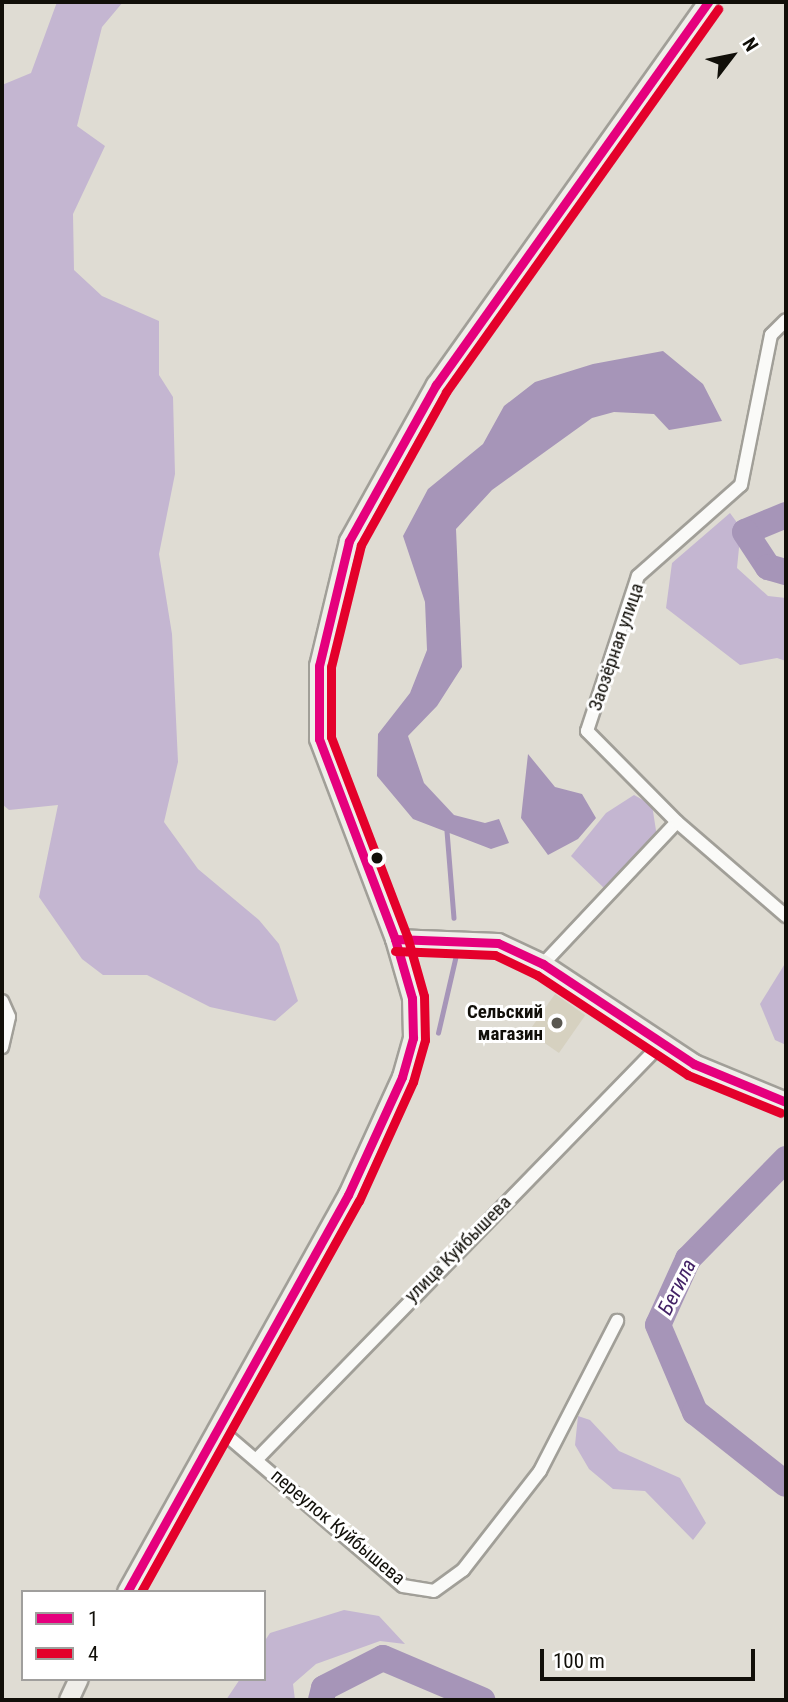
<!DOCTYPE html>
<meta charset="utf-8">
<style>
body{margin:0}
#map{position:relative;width:788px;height:1702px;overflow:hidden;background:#dfdcd3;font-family:"Roboto Condensed",sans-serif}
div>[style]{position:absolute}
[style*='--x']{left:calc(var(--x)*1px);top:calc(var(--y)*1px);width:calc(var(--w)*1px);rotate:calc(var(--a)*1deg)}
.built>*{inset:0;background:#d6d1c0;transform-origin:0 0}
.forest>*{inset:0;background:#c4b6d1}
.water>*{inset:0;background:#a695b8}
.stream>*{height:4.5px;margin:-2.25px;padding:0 2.25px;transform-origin:2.25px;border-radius:2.25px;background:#a695b8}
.river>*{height:26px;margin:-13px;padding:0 13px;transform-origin:13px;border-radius:13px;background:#a695b8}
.roads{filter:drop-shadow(2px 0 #a19f98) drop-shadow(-2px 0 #a19f98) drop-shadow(0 2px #a19f98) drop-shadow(0 -2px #a19f98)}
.street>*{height:12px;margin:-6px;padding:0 6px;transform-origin:6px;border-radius:6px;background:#fafaf8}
.secondary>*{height:18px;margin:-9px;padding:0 9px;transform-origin:9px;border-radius:9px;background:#efeee9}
.bus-1>*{height:9px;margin:-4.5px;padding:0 4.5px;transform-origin:4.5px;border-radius:4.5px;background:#e5007d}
.bus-2>*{height:9px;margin:-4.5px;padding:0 4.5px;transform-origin:4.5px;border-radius:4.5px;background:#e4002b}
.dots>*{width:19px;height:19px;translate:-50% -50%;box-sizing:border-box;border:4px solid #fff;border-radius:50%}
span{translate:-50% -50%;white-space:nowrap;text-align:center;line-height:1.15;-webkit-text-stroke:6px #fff;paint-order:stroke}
.street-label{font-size:19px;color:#110f09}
.poi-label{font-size:19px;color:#110f09;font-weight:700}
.right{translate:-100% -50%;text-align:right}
.water-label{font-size:21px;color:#432266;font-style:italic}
.frame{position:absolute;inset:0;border:4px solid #110f09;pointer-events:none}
.legend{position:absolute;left:21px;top:1590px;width:245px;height:91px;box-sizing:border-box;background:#fff;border:2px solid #a09f9d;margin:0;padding:9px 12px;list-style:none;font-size:21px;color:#110f09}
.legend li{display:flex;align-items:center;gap:14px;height:35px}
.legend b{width:35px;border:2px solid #a09f9d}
.north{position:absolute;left:697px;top:21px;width:70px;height:70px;-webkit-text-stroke:5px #fff;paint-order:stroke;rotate:58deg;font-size:19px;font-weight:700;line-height:28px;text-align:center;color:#110f09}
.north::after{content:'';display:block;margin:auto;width:24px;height:32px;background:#110f09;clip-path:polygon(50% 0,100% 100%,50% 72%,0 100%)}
.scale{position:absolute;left:540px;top:1649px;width:215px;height:32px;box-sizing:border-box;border:4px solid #110f09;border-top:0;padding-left:9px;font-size:21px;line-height:24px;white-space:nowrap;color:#110f09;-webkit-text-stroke:5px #fff;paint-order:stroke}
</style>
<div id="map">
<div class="built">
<div style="left:555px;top:994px;width:37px;height:46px;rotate:35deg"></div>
</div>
<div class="forest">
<div style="clip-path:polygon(57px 2px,123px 2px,102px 27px,77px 126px,105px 146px,73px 214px,74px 270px,102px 296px,159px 321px,159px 375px,173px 397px,175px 474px,159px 554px,172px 634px,178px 762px,164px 822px,198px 869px,259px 920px,279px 944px,298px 1001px,275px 1021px,210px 1007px,147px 975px,103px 975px,82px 959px,39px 897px,58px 805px,9px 810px,2px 804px,2px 85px,31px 73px)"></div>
<div style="clip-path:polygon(730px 513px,741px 528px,737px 568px,768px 596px,786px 598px,786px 661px,777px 658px,740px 665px,666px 608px,672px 563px)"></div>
<div style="clip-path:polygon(634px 795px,652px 805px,657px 837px,605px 889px,571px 856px,606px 813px)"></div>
<div style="clip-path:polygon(786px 962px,786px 1045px,775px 1040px,760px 1004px)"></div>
<div style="clip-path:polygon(578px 1416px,590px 1420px,619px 1451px,680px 1478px,706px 1523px,693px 1540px,645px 1491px,613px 1489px,589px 1469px,575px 1445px)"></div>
<div style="clip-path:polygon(344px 1610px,379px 1616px,405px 1644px,380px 1641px,316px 1664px,293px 1684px,295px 1700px,226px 1700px,240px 1679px,264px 1679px,264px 1642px,270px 1633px)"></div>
</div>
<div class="water">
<div style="clip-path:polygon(663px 351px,703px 384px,722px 421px,669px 430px,654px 414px,614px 412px,592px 418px,492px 490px,456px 529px,462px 667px,437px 706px,408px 736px,424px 783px,454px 815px,485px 823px,499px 819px,509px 843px,491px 849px,413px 819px,377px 776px,378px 734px,410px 693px,427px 650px,425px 602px,403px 536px,428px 489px,483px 444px,504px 406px,535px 382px,593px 364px)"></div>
<div style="clip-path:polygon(528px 754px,555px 787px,582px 794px,596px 818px,578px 839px,548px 855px,521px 818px)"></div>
</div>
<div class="stream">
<div style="--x:447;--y:831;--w:87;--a:85.4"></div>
<div style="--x:438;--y:1033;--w:80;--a:-77"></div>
</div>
<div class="river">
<div style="--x:786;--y:515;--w:44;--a:157.5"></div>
<div style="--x:745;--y:532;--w:42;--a:56.7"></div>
<div style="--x:768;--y:567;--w:19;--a:16"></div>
<div style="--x:786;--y:1159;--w:140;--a:134.4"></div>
<div style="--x:688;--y:1259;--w:72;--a:114.4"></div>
<div style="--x:658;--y:1325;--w:95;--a:67"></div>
<div style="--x:695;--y:1412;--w:116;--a:38.4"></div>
<div style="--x:321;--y:1700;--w:12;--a:-76"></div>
<div style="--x:324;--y:1688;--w:66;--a:-27"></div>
<div style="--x:383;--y:1658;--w:108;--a:23"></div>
</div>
<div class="roads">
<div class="street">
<div style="--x:677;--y:822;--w:128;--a:-134.7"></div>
<div style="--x:587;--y:731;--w:163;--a:-71.8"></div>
<div style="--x:638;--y:576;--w:137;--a:-41.5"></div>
<div style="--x:741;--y:485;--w:153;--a:-78.7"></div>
<div style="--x:771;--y:335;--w:21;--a:-45"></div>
<div style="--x:543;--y:964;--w:195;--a:-46.7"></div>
<div style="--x:677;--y:822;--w:144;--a:40.8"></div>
<div style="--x:2;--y:1001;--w:17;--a:66"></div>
<div style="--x:9;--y:1017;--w:31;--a:103"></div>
<div style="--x:218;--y:1428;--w:243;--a:40.5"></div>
<div style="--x:403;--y:1586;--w:31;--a:9"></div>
<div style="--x:434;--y:1591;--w:36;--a:-36"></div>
<div style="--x:463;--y:1570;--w:125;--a:-52.1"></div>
<div style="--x:540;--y:1471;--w:169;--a:-62.8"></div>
<div style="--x:257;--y:1459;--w:581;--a:-45.77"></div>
</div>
<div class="secondary">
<div style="--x:395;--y:939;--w:103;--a:2.2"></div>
<div style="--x:498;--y:943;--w:50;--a:25"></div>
<div style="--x:543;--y:964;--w:181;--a:33.5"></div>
<div style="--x:694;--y:1064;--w:100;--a:22.4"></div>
<div style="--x:127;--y:1592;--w:454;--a:-60.9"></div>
<div style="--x:348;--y:1195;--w:130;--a:-65.4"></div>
<div style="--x:402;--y:1077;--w:41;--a:-74.2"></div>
<div style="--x:413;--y:1038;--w:40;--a:-91.4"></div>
<div style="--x:412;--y:998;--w:61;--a:-106.1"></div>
<div style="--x:395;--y:939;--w:214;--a:-110.8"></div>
<div style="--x:319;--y:739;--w:73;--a:-90"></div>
<div style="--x:319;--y:666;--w:129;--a:-76.5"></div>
<div style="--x:349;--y:541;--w:179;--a:-60.9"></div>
<div style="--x:436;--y:385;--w:470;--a:-54.6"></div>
<div style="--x:69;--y:1700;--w:23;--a:-65"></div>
</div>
</div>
<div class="bus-1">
<div style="--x:395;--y:939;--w:103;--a:2.2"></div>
<div style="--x:498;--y:943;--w:50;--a:25"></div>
<div style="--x:543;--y:964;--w:181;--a:33.5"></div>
<div style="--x:694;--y:1064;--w:100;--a:22.4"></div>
<div style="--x:127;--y:1592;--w:454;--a:-60.9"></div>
<div style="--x:348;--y:1195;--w:130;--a:-65.4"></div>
<div style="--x:402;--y:1077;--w:41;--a:-74.2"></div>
<div style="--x:413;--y:1038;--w:40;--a:-91.4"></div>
<div style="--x:412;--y:998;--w:61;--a:-106.1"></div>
<div style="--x:395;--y:939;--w:214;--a:-110.8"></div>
<div style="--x:319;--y:739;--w:73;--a:-90"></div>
<div style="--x:319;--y:666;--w:129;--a:-76.5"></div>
<div style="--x:349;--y:541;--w:179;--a:-60.9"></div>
<div style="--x:436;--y:385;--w:470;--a:-54.6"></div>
</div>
<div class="bus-2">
<div style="--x:395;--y:951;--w:100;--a:2.3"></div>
<div style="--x:495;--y:955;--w:47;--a:25.5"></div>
<div style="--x:537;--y:975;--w:181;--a:33.5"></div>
<div style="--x:688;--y:1075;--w:100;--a:22.2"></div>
<div style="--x:141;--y:1592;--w:448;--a:-60.9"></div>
<div style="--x:359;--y:1201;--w:131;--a:-65.6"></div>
<div style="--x:413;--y:1082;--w:44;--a:-74.1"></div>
<div style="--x:425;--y:1040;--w:44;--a:-91.3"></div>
<div style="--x:424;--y:996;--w:62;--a:-105.8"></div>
<div style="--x:407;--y:936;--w:213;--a:-110.9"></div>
<div style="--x:331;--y:737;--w:70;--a:-90"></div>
<div style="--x:331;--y:667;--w:126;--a:-76.2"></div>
<div style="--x:361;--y:545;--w:175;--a:-60.9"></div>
<div style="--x:446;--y:392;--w:470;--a:-54.6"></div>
</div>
<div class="dots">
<div style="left:377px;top:858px;background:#110f09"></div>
<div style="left:557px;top:1023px;background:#595750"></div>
</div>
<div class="street-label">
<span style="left:616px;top:647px;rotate:-71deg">Заозёрная улица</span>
<span style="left:458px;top:1249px;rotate:-45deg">улица Куйбышева</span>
<span style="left:338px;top:1527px;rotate:40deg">переулок Куйбышева</span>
</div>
<div class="poi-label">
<span class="right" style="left:543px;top:1023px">Сельский<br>магазин</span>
</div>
<div class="water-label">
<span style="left:677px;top:1287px;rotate:-63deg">Бегила</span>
</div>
<div class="frame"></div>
<ul class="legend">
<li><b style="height:9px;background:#e5007d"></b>1</li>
<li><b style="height:9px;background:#e4002b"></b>4</li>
</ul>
<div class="north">N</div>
<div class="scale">100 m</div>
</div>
